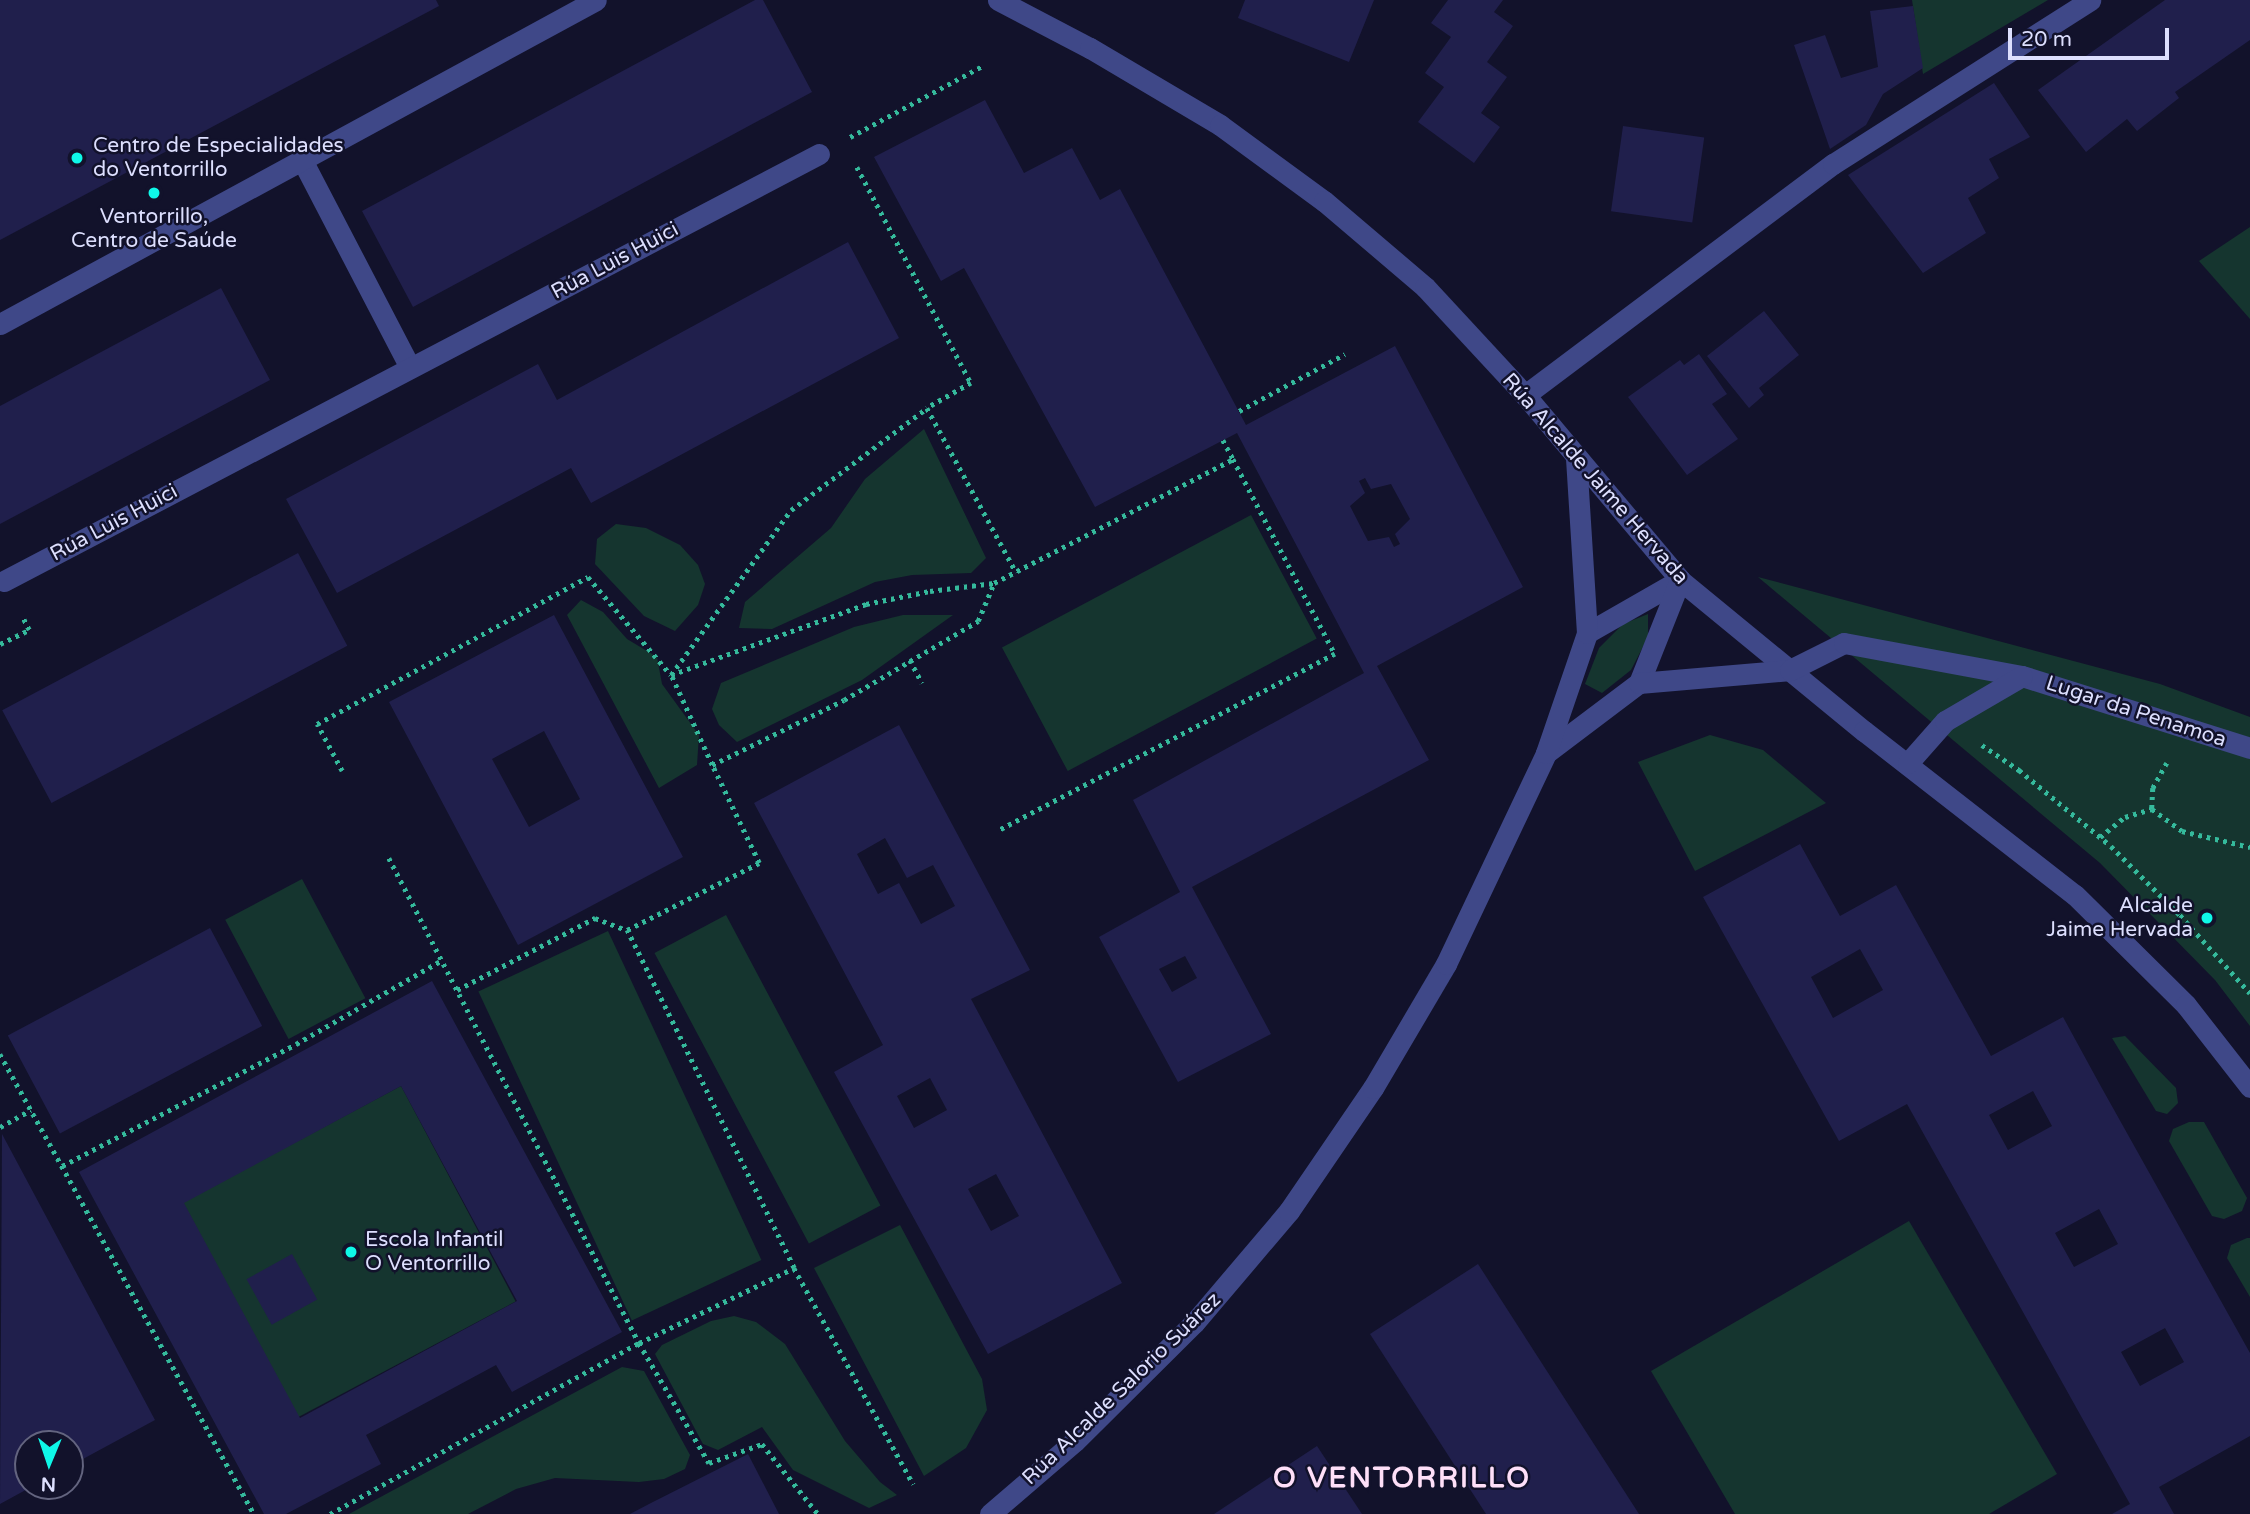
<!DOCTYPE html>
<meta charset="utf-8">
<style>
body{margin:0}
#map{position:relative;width:2250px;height:1514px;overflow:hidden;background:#12122b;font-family:"Varela Round",sans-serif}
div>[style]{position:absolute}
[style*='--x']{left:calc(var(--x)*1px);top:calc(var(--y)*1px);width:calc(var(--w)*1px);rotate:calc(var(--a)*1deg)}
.green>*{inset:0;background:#15352f;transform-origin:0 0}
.building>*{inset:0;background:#201f4c;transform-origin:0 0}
.path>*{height:4.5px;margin-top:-2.25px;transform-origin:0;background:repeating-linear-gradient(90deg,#35ba9c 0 3.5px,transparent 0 8.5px)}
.minor>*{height:21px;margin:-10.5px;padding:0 10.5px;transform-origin:10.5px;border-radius:10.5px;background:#3f4888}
.dots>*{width:19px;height:19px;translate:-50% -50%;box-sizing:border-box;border:4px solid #12122b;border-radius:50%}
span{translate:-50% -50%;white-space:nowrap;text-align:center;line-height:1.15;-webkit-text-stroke:5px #12122b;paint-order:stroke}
.poi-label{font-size:21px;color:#dddffe}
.left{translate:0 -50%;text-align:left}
.right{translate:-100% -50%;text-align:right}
.street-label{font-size:21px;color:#dddffe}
.district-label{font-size:28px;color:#fedff8;font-weight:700;letter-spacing:2px}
.north{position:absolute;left:14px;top:1430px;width:70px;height:70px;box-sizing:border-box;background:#12122b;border:2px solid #63647f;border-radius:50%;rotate:182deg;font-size:19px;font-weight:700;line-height:28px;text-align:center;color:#dddffe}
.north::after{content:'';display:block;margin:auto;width:24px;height:32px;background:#0ff8e8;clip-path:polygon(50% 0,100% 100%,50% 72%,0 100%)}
.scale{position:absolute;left:2008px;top:28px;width:161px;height:32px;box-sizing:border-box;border:4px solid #dddffe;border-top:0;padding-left:9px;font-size:21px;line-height:24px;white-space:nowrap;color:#dddffe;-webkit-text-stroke:5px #12122b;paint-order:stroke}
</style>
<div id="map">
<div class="green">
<div style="clip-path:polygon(1912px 0,2048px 0,1923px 74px)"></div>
<div style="clip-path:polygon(2250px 227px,2250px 319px,2199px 261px)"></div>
<div style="clip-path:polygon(924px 429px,986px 558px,971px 573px,912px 575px,875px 582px,772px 629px,739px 628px,745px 602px,831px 528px,865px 479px)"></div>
<div style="left:1251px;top:515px;width:140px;height:282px;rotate:62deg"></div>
<div style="clip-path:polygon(616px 524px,646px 528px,680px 545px,698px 565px,705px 584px,698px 605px,675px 631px,644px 616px,595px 564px,597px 539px)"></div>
<div style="clip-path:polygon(1758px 577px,2160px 684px,2250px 717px,2250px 1026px,2215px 980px,2100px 863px)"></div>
<div style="clip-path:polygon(581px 600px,603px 612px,627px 639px,657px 657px,662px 684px,699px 735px,697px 765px,659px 788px,567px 615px)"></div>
<div style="clip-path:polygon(1648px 614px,1648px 637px,1631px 670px,1602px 693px,1585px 684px,1599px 648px,1623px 624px)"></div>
<div style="clip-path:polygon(903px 615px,953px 615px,862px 680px,737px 742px,719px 725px,712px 709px,721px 683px,854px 627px)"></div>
<div style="clip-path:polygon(1710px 735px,1763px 750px,1826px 803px,1695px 871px,1638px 762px)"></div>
<div style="left:302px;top:879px;width:135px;height:87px;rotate:62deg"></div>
<div style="left:726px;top:915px;width:329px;height:81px;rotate:62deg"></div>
<div style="left:608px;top:931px;width:363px;height:143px;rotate:65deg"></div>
<div style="clip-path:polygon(2125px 1036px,2176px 1088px,2178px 1103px,2167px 1114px,2156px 1111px,2112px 1038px)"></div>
<div style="left:401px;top:1086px;width:244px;height:247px;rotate:62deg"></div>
<div style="clip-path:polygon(2189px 1122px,2204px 1122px,2247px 1198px,2242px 1211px,2224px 1219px,2212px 1216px,2169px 1141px,2173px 1129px)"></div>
<div style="clip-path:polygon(1909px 1221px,2057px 1474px,1989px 1514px,1735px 1514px,1651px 1371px)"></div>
<div style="clip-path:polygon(900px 1225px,982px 1379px,987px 1410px,966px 1448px,924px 1476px,814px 1268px)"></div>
<div style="clip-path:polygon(2247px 1238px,2250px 1238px,2250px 1297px,2227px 1258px,2231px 1245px)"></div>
<div style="clip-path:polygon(734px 1316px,756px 1322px,785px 1344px,845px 1441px,880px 1482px,897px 1495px,869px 1508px,793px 1470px,762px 1427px,718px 1450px,703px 1444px,655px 1354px,662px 1345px,711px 1321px)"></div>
<div style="clip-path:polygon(622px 1367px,644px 1371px,690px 1455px,685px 1469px,664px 1479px,639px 1482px,555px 1478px,516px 1489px,468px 1514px,349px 1514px)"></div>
</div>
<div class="building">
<div style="clip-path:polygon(0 0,436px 0,439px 6px,0 240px)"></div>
<div style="clip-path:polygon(755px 0,763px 0,812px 92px,413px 307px,362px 211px)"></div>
<div style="clip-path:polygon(1245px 0,1374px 0,1349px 62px,1238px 18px)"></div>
<div style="clip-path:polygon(1448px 0,1503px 0,1494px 12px,1513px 26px,1487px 62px,1507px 77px,1481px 113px,1500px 127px,1474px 163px,1418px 122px,1444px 87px,1425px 73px,1451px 37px,1431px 23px)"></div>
<div style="clip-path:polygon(2165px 0,2250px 0,2250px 40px,2175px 92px,2179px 98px,2137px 131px,2127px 119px,2086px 152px,2038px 90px)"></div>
<div style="clip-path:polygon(1913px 6px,1923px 68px,1883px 94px,1866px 125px,1830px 149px,1794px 45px,1825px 35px,1841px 78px,1878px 67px,1870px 11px)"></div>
<div style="clip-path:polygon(1994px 83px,2030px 137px,1989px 159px,1999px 178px,1968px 198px,1986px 233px,1923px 273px,1848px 175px)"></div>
<div style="clip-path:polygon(evenodd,985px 100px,1024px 173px,1072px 148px,1100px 200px,1120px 189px,1246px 425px,1395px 346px,1523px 587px,1377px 666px,1429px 760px,1192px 887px,1271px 1034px,1178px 1082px,1099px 937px,1180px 892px,1133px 800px,1364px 673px,1237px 433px,1095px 507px,964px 268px,941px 281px,874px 157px,985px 100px,1365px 478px,1371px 489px,1391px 484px,1410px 519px,1395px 534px,1400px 544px,1394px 547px,1389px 537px,1368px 541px,1350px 506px,1365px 493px,1359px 481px,1365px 478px,985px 100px,1185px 956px,1197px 978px,1172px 992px,1159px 969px,1185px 956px)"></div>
<div style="left:1623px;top:126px;width:82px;height:86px;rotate:8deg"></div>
<div style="clip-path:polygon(848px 242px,899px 338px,591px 503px,571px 468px,337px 593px,286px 499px,538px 364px,557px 400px)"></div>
<div style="clip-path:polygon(221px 288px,270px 380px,0 524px,0 406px)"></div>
<div style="clip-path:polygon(1764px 311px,1799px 355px,1759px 388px,1764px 395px,1749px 408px,1707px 356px)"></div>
<div style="clip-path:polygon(1699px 354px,1727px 394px,1712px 404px,1738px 439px,1687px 475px,1628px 397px,1680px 360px,1684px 365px)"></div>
<div style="left:298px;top:553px;width:105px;height:335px;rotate:62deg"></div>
<div style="clip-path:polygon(evenodd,554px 615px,683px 857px,518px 945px,389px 702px,554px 615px,544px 731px,580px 799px,529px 827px,492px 759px,544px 731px)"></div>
<div style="clip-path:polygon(evenodd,899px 725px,1030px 970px,971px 999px,1122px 1283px,988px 1354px,834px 1072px,883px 1045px,754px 803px,899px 725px,885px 838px,907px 878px,933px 865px,955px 906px,921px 924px,899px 883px,878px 894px,857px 854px,885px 838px,899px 725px,930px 1078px,947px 1110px,914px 1128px,897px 1096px,930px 1078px,899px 725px,996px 1174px,1019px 1216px,991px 1231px,968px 1189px,996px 1174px)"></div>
<div style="clip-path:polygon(evenodd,1800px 844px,1840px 916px,1896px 885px,1991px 1056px,2063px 1017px,2099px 1083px,2250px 1353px,2250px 1436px,2159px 1487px,2174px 1514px,2112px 1514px,2130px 1504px,1907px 1104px,1839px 1141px,1703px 897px,1800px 844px,1860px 949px,1883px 990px,1833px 1018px,1811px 977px,1860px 949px,1800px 844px,2033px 1091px,2052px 1126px,2008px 1150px,1989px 1115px,2033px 1091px,1800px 844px,2099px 1209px,2118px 1244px,2074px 1267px,2055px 1233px,2099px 1209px,1800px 844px,2165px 1328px,2184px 1362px,2140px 1386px,2121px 1352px,2165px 1328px)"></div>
<div style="left:210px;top:928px;width:111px;height:229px;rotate:62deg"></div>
<div style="clip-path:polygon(evenodd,432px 981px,622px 1332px,512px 1392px,496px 1365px,366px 1435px,381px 1464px,286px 1514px,264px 1514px,79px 1172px,432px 981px,401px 1086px,517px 1301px,300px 1418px,184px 1203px,401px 1086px)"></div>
<div style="clip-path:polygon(2px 1134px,155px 1420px,70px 1466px,70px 1444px,28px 1444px,28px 1486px,33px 1486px,0 1504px)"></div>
<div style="left:292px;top:1254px;width:52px;height:52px;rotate:61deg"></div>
<div style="clip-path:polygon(1478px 1264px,1639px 1514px,1486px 1514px,1370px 1334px)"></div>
<div style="clip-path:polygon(1317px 1446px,1362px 1514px,1214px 1514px)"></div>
<div style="clip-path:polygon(748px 1454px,779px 1514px,630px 1514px,649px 1504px)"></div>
</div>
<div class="path">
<div style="--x:850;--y:137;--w:152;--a:-28.2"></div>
<div style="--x:857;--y:167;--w:244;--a:62.2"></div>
<div style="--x:971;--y:383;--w:51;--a:150.4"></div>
<div style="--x:927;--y:408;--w:187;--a:61.5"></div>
<div style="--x:1239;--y:411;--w:120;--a:-28.3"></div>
<div style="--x:1223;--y:440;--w:21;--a:62"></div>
<div style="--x:0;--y:644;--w:32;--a:-26"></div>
<div style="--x:29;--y:630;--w:16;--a:-117"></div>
<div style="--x:910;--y:660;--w:26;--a:62"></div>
<div style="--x:1982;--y:745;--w:45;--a:34"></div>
<div style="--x:2019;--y:770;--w:119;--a:39.6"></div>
<div style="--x:2111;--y:846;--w:98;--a:45"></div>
<div style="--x:2180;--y:915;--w:105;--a:48.1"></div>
<div style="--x:2167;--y:763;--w:29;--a:119"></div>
<div style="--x:2153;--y:788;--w:21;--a:93"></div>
<div style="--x:2152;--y:809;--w:37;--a:36"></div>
<div style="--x:2182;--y:831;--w:70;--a:13.2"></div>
<div style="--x:712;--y:765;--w:99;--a:-114.5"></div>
<div style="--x:671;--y:675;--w:208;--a:-20"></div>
<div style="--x:866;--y:604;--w:65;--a:-11.5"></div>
<div style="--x:930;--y:591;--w:64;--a:-7.1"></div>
<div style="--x:994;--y:583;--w:269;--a:-27.4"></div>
<div style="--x:1233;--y:459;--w:220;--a:62.4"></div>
<div style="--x:1335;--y:654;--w:378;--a:152.3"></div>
<div style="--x:342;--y:771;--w:53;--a:-118"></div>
<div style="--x:317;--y:724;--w:308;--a:-28.5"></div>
<div style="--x:588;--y:577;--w:128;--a:49.7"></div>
<div style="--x:671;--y:675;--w:204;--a:-54"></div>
<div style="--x:791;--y:510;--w:170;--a:-36.9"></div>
<div style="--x:2100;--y:837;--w:32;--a:-39"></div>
<div style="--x:2125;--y:817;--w:28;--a:-17"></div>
<div style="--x:389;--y:858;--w:546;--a:62.73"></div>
<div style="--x:639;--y:1343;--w:139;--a:59.7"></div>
<div style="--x:709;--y:1463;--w:56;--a:-19.7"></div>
<div style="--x:762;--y:1444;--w:90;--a:51.3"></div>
<div style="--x:457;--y:990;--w:156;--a:-27.6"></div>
<div style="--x:595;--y:918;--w:34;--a:21"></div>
<div style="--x:0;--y:1054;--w:525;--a:61.09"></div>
<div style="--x:0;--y:1127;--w:35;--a:-29"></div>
<div style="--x:62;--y:1166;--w:264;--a:-27.5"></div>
<div style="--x:296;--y:1044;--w:168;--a:-29.9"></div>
<div style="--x:794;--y:1268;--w:377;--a:-116.3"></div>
<div style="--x:627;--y:930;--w:148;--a:-26.9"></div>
<div style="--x:759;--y:863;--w:109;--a:-115.6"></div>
<div style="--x:712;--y:765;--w:147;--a:-26.2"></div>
<div style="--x:844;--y:700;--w:156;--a:-30.5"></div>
<div style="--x:978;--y:621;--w:41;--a:-67.2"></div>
<div style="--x:330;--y:1514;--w:353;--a:-29"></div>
<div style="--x:639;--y:1343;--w:172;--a:-25.8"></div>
<div style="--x:794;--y:1268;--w:247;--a:61.1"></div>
</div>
<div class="minor">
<div style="--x:998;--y:0;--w:104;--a:27.6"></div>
<div style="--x:1090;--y:48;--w:151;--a:30.6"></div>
<div style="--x:1220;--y:125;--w:129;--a:36.2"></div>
<div style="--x:1324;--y:201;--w:133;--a:40.4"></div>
<div style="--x:1425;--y:287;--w:147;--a:47.2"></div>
<div style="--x:1525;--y:395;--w:241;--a:50"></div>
<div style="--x:1680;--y:580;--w:238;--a:39.4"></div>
<div style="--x:1864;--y:731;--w:267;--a:37.9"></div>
<div style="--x:2075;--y:895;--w:156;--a:44.7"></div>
<div style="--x:2186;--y:1005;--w:104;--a:52"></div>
<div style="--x:301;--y:158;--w:236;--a:62.5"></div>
<div style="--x:0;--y:324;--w:678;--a:-28.53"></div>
<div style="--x:1525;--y:395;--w:385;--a:-36.9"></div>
<div style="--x:1833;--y:164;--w:305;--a:-32.5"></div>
<div style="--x:4;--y:581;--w:920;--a:-27.65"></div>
<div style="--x:1587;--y:633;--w:107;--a:-29.7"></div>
<div style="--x:1639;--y:683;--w:111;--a:-68.3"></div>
<div style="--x:1546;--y:753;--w:116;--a:-37"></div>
<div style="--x:1639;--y:683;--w:152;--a:-4.9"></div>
<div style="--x:1790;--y:670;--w:60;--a:-26.6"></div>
<div style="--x:1844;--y:643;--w:181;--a:10.5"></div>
<div style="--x:2022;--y:676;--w:239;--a:17.5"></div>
<div style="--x:1908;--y:763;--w:56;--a:-48.6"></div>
<div style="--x:1945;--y:721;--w:89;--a:-30.3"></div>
<div style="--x:990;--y:1514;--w:112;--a:-40.7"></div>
<div style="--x:1075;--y:1441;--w:168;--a:-44.8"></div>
<div style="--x:1194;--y:1323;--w:147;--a:-49.7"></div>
<div style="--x:1289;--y:1211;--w:149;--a:-55.7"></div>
<div style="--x:1373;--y:1088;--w:144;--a:-59.5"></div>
<div style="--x:1446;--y:964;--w:233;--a:-64.6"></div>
<div style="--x:1546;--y:753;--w:127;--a:-71.1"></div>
<div style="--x:1587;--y:633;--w:177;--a:-93.6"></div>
</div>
<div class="dots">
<div style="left:77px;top:158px;background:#0ff8e8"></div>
<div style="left:154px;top:193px;background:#0ff8e8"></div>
<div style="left:2207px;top:918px;background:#0ff8e8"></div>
<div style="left:351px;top:1252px;background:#0ff8e8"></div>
</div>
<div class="poi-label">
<span class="left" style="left:93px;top:158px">Centro de Especialidades<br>do Ventorrillo</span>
<span style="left:154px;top:229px">Ventorrillo,<br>Centro de Saúde</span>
<span class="right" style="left:2193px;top:918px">Alcalde<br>Jaime Hervada</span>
<span class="left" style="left:365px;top:1252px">Escola Infantil<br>O Ventorrillo</span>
</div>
<div class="street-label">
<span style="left:615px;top:261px;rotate:-28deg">Rúa Luis Huici</span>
<span style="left:1595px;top:479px;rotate:49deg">Rúa Alcalde Jaime Hervada</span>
<span style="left:114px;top:523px;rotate:-28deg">Rúa Luis Huici</span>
<span style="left:2136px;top:712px;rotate:18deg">Lugar da Penamoa</span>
<span style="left:1122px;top:1389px;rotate:-44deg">Rúa Alcalde Salorio Suárez</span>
</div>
<div class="district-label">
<span style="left:1402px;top:1478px">O VENTORRILLO</span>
</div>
<div class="north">N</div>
<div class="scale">20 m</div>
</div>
